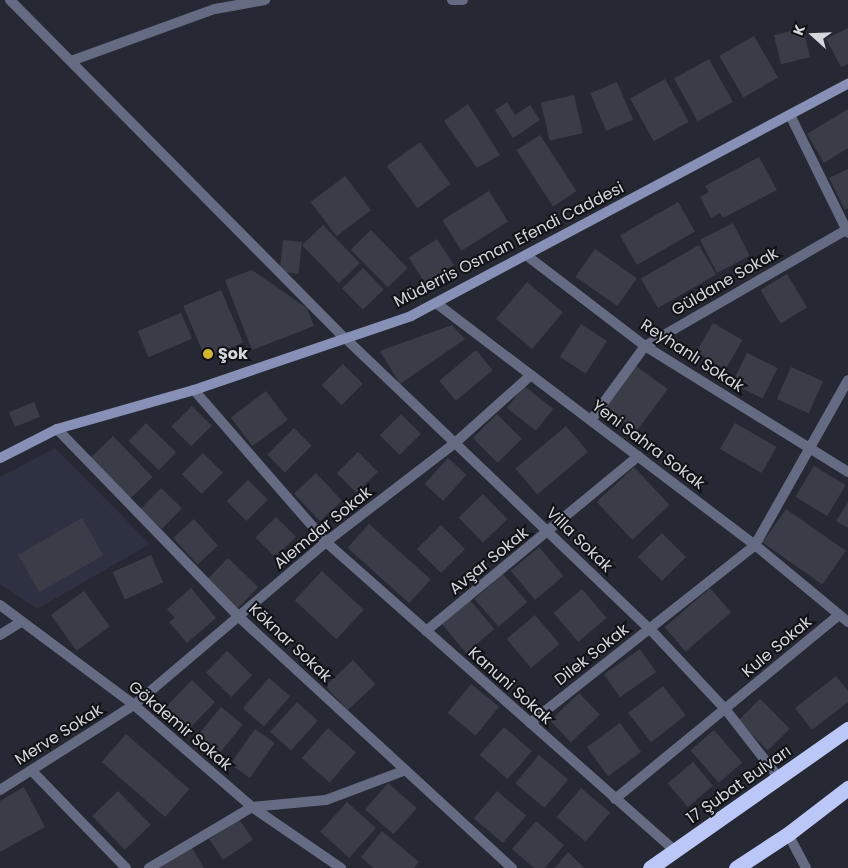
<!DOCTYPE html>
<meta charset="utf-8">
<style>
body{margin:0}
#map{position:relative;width:848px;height:868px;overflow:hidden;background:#262933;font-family:Poppins,sans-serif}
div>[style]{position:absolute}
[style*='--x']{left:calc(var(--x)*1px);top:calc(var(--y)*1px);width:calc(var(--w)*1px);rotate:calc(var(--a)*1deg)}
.built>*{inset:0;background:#2d3141}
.building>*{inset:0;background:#3a3d47;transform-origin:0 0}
.street>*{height:10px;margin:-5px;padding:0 5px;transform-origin:5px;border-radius:5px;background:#656b83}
.secondary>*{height:10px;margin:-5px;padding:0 5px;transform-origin:5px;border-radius:5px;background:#8790b6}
.highway>*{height:15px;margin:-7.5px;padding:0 7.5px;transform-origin:7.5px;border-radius:7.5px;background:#bbc7f7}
.dots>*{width:14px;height:14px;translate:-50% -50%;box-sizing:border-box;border:2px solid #111216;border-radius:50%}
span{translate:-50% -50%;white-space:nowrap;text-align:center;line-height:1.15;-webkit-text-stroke:4px #111216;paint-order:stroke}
.street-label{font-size:16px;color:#d5d7dd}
.poi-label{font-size:16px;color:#d5d7dd;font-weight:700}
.left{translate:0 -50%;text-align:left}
.north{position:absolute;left:788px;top:10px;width:50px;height:50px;-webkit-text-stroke:4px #111216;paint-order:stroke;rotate:290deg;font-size:14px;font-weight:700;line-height:20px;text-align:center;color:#d5d7dd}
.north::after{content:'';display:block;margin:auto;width:18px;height:22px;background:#d5d7dd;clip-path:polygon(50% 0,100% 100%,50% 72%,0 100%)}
</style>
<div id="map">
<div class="built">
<div style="clip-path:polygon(55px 448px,150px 544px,37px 609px,0 584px,0 477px)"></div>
</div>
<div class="building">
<div style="left:803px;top:28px;width:30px;height:30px;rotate:76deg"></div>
<div style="clip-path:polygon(848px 28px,848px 64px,841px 67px,826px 39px)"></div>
<div style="left:754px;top:36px;width:48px;height:40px;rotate:60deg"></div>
<div style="left:709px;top:59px;width:49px;height:40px;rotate:61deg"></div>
<div style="left:665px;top:79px;width:49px;height:40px;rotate:61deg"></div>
<div style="left:617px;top:82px;width:41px;height:29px;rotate:67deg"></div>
<div style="left:574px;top:95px;width:39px;height:34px;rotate:77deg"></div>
<div style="clip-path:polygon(507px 102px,515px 115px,530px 105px,540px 120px,513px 138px,495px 110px)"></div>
<div style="clip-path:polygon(468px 104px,500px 155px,477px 168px,444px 121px)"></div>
<div style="clip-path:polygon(848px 109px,848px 148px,824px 163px,807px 134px)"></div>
<div style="left:540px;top:135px;width:67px;height:28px;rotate:57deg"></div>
<div style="left:420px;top:142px;width:52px;height:41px;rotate:54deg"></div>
<div style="clip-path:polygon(759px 157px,777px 190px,723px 218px,720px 213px,711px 218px,700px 197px,709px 192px,705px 186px)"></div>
<div style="clip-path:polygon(848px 169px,848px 208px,845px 210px,829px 178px)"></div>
<div style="left:345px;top:176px;width:43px;height:43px;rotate:53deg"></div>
<div style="left:489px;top:191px;width:36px;height:55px;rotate:58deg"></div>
<div style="left:678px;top:202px;width:34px;height:67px;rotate:60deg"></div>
<div style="left:733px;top:223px;width:37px;height:37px;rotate:63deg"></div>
<div style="left:323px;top:225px;width:53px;height:29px;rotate:46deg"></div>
<div style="left:371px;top:230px;width:53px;height:28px;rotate:46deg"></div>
<div style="left:437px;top:239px;width:31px;height:34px;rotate:57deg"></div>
<div style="left:283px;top:240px;width:19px;height:32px;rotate:6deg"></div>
<div style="left:699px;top:245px;width:34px;height:67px;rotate:60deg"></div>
<div style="left:595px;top:249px;width:51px;height:34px;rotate:35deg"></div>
<div style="left:363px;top:268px;width:30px;height:29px;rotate:46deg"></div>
<div style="clip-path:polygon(252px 270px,307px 308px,314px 326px,252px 350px,225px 280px)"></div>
<div style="left:787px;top:274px;width:39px;height:31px;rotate:59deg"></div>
<div style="left:527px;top:282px;width:47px;height:48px;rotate:40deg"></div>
<div style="left:221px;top:290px;width:57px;height:41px;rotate:67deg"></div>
<div style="left:181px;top:313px;width:28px;height:47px;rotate:67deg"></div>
<div style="left:713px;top:323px;width:34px;height:34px;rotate:30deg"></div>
<div style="left:581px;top:324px;width:31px;height:39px;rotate:33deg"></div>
<div style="clip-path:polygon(452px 325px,465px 339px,400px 384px,380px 351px)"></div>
<div style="left:476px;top:350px;width:26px;height:48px;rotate:50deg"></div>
<div style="left:747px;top:353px;width:34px;height:34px;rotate:26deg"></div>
<div style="left:343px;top:364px;width:28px;height:30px;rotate:45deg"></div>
<div style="left:636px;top:366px;width:39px;height:52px;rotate:36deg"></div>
<div style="left:791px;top:367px;width:35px;height:35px;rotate:24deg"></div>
<div style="left:524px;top:386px;width:37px;height:28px;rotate:38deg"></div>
<div style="left:266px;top:391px;width:36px;height:44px;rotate:53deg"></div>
<div style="left:34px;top:402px;width:16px;height:27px;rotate:68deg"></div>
<div style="left:192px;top:406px;width:28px;height:29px;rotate:45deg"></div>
<div style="left:401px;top:414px;width:28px;height:30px;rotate:45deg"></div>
<div style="left:497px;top:414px;width:35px;height:34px;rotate:45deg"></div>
<div style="left:146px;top:423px;width:42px;height:25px;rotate:44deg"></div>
<div style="left:735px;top:423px;width:48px;height:30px;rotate:30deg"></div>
<div style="left:566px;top:426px;width:34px;height:66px;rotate:50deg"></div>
<div style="left:294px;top:428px;width:25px;height:38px;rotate:45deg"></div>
<div style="left:113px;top:436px;width:57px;height:32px;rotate:46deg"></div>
<div style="left:358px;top:452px;width:28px;height:30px;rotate:45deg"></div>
<div style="left:203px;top:453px;width:28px;height:30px;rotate:45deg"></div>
<div style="left:448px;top:458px;width:25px;height:35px;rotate:42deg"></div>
<div style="left:814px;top:466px;width:37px;height:36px;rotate:31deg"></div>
<div style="left:634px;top:467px;width:52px;height:51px;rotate:47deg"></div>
<div style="left:316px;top:473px;width:38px;height:30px;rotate:47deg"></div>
<div style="left:248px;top:480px;width:28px;height:30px;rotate:45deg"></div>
<div style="left:161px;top:488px;width:29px;height:29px;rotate:44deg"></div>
<div style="left:483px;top:494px;width:35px;height:34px;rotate:46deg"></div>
<div style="clip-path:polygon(848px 502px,848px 528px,836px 521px)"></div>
<div style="left:786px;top:509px;width:73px;height:41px;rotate:35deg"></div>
<div style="left:276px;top:517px;width:28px;height:29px;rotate:45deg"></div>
<div style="left:82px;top:518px;width:43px;height:74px;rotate:60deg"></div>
<div style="left:194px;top:519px;width:36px;height:28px;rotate:48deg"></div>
<div style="left:369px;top:524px;width:83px;height:32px;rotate:42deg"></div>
<div style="left:441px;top:525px;width:34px;height:34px;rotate:45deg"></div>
<div style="left:662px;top:533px;width:34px;height:34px;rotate:45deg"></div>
<div style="left:539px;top:547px;width:38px;height:37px;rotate:50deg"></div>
<div style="left:151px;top:555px;width:30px;height:42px;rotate:66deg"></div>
<div style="left:228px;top:558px;width:42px;height:30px;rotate:44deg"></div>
<div style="left:322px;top:571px;width:57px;height:40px;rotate:43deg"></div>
<div style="left:503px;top:574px;width:37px;height:38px;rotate:49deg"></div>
<div style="clip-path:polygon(191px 588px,216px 618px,187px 643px,169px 622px,175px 618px,167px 609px)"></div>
<div style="left:710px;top:588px;width:32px;height:60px;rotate:49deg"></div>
<div style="left:582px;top:589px;width:38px;height:37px;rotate:50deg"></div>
<div style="left:84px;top:591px;width:44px;height:41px;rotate:54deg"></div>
<div style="left:470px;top:600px;width:38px;height:37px;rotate:50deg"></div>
<div style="left:535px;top:615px;width:38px;height:37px;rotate:50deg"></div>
<div style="left:640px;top:649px;width:28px;height:44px;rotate:55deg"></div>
<div style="left:227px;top:651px;width:35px;height:30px;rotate:44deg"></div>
<div style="left:353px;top:660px;width:33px;height:38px;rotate:47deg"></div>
<div style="clip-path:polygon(836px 676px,848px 691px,848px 702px,812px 730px,795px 708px)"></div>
<div style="left:269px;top:678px;width:28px;height:40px;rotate:41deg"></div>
<div style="left:192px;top:680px;width:32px;height:37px;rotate:44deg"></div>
<div style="left:471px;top:684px;width:36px;height:37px;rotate:39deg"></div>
<div style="left:663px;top:686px;width:37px;height:44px;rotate:52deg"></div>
<div style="left:579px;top:693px;width:30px;height:40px;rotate:46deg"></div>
<div style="left:760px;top:699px;width:42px;height:31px;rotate:45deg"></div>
<div style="left:297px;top:702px;width:28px;height:40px;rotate:42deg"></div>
<div style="left:221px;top:707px;width:28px;height:38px;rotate:39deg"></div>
<div style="left:620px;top:723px;width:36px;height:41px;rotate:54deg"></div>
<div style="left:504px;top:727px;width:37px;height:37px;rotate:41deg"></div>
<div style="left:328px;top:728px;width:37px;height:40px;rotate:41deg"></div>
<div style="left:255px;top:729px;width:24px;height:43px;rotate:35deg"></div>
<div style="left:714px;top:730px;width:43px;height:31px;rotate:49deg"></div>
<div style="left:126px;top:734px;width:84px;height:37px;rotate:41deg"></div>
<div style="left:539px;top:755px;width:38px;height:37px;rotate:40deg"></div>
<div style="left:693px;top:762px;width:31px;height:33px;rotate:50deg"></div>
<div style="left:388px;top:783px;width:38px;height:35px;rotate:41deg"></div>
<div style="clip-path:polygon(24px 787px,45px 827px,0 852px,0 801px)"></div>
<div style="left:581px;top:788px;width:38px;height:38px;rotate:40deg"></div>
<div style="left:118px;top:791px;width:47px;height:36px;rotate:46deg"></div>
<div style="left:497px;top:791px;width:38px;height:36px;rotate:40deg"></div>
<div style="left:347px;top:802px;width:39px;height:40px;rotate:42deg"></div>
<div style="left:239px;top:819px;width:25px;height:36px;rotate:56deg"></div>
<div style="clip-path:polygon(536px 821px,564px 845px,545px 868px,534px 868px,512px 849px)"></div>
<div style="clip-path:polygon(382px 831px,419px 862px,414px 868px,373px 868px,361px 857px)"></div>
<div style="clip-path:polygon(192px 848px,204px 868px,158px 868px)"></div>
<div style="clip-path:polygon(568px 852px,584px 868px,555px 868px)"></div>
</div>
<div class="street">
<div style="--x:10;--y:0;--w:474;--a:45.3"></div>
<div style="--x:344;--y:337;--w:422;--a:43.7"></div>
<div style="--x:649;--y:628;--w:112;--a:46.8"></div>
<div style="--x:726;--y:710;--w:86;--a:52.1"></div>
<div style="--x:452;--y:0;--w:11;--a:0"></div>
<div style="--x:71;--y:61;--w:153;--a:-19.9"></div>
<div style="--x:215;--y:9;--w:51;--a:-10.2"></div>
<div style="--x:790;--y:115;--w:131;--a:63.8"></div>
<div style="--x:526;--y:255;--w:150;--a:37.4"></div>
<div style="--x:645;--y:346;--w:239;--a:31.8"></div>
<div style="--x:436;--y:303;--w:400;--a:37.2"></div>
<div style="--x:755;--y:545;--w:121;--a:39.6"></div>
<div style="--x:194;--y:390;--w:201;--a:49"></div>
<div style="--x:326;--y:542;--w:466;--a:41.5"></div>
<div style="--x:591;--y:420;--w:92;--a:-53.9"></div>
<div style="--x:645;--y:346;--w:234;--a:-30"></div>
<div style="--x:57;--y:429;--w:262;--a:45.9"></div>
<div style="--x:239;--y:617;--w:371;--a:42.6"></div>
<div style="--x:0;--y:605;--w:167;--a:36.7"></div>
<div style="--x:134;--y:705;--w:156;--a:40.8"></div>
<div style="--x:252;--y:807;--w:108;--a:34.4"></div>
<div style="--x:426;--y:631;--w:275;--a:-39.5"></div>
<div style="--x:0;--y:635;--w:25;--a:-32"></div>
<div style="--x:530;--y:723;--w:287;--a:-38.3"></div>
<div style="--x:755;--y:545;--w:189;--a:-60.6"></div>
<div style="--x:32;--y:771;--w:135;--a:45.9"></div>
<div style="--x:0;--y:790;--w:159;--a:-32.4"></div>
<div style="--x:134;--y:705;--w:252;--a:-40.3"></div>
<div style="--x:326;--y:542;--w:163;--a:-37.5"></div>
<div style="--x:455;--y:443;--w:102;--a:-41.8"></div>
<div style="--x:615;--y:799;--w:290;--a:-39.4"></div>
<div style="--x:788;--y:834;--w:38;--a:62"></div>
<div style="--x:149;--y:868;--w:120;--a:-30.6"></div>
<div style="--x:252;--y:807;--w:74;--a:-5.4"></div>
<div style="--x:326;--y:800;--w:85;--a:-20.6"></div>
</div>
<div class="secondary">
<div style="--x:0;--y:458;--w:64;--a:-27"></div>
<div style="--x:57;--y:429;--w:142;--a:-15.9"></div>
<div style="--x:194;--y:390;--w:229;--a:-18.8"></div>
<div style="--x:411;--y:316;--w:495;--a:-28"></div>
</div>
<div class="highway">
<div style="--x:650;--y:868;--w:242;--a:-35.1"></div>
<div style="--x:736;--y:868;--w:62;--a:-33.2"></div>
<div style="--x:788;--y:834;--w:76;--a:-37.5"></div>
</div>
<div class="dots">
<div style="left:208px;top:354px;background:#d5b534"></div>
</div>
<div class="street-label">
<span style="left:509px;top:245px;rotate:-27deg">Müderris Osman Efendi Caddesi</span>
<span style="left:725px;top:282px;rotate:-30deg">Güldane Sokak</span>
<span style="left:692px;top:356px;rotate:33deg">Reyhanlı Sokak</span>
<span style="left:648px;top:445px;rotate:37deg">Yeni Sahra Sokak</span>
<span style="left:323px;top:528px;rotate:-39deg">Alemdar Sokak</span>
<span style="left:579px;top:540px;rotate:44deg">Villa Sokak</span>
<span style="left:489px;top:561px;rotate:-39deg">Avşar Sokak</span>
<span style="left:290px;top:643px;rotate:43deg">Köknar Sokak</span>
<span style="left:777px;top:647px;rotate:-40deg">Kule Sokak</span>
<span style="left:592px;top:655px;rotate:-38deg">Dilek Sokak</span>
<span style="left:510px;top:686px;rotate:42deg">Kanuni Sokak</span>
<span style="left:180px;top:726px;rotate:40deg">Gökdemir Sokak</span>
<span style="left:59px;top:735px;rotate:-32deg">Merve Sokak</span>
<span style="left:739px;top:785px;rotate:-35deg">17 Şubat Bulvarı</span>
</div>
<div class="poi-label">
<span class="left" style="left:218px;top:354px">Şok</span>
</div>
<div class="north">K</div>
</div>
